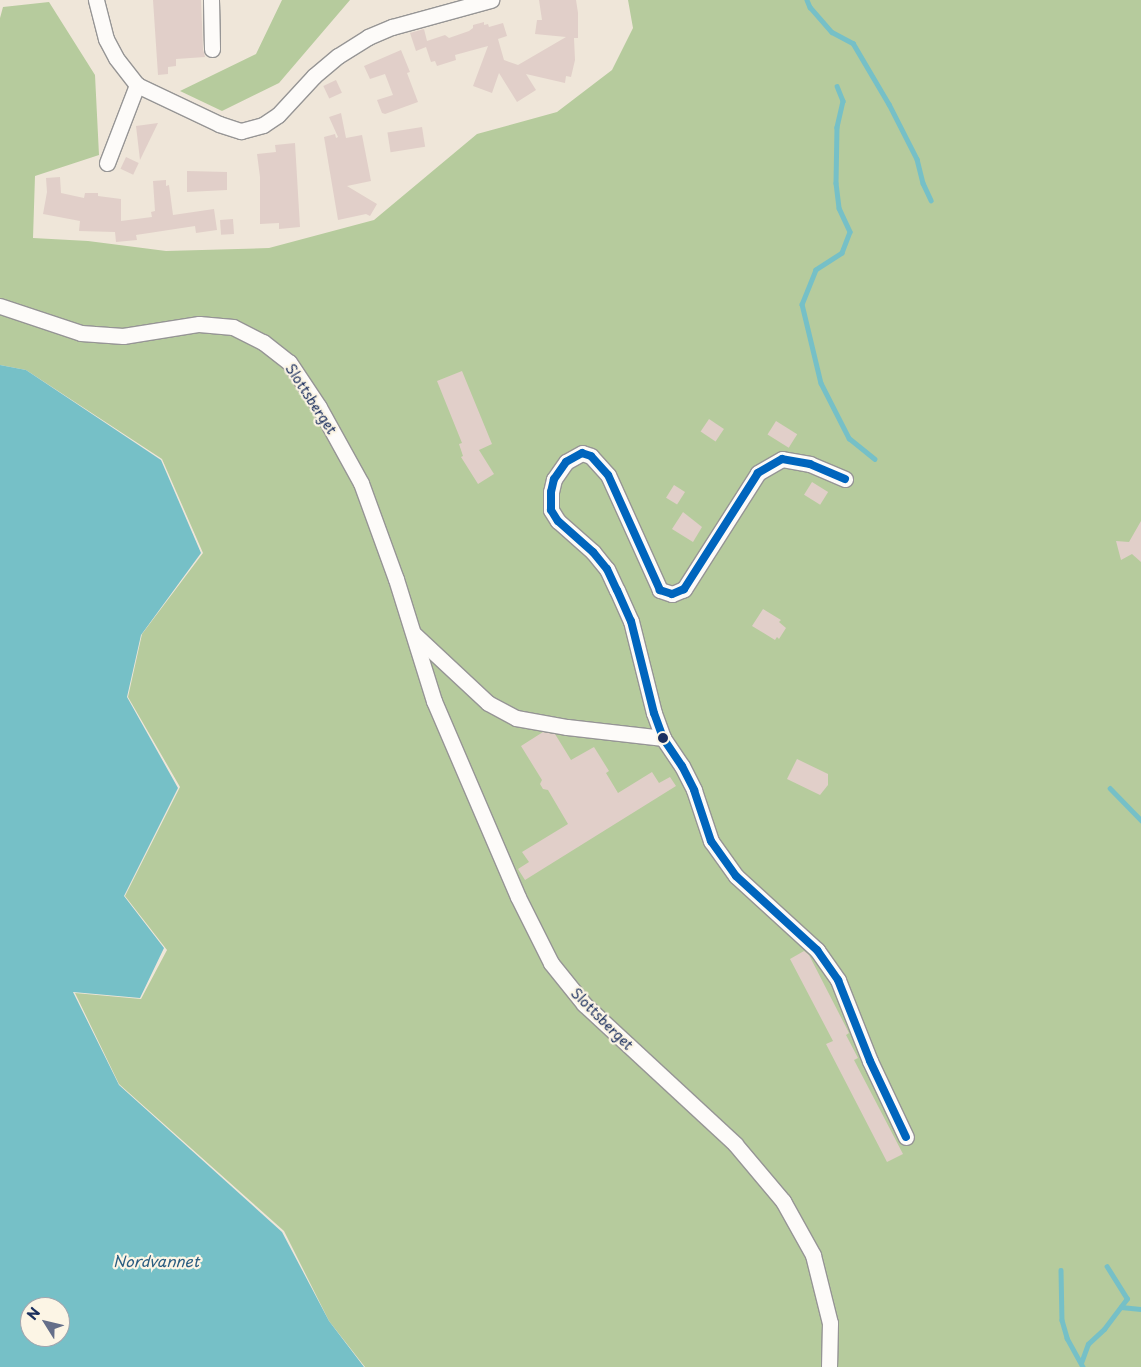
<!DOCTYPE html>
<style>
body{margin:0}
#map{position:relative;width:1141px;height:1367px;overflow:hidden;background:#efe6d9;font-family:"Playpen Sans",sans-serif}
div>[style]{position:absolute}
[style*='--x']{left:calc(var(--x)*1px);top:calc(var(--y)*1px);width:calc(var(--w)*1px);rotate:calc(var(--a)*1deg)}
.forest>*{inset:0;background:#b6cb9d}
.water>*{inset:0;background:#76c0c7}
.stream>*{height:4.5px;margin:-2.25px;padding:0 2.25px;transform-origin:2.25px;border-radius:2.25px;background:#76c0c7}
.building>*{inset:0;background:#e1cfc9;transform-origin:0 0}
.roads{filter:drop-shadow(1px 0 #969595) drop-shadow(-1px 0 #969595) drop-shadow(0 1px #969595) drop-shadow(0 -1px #969595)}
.street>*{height:15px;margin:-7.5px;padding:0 7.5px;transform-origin:7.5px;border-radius:7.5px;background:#fdfbf9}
.bus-1>*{height:8px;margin:-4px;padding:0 4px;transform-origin:4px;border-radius:4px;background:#0065bd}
.dots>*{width:14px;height:14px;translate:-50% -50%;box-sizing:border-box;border:2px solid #fcf5e5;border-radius:50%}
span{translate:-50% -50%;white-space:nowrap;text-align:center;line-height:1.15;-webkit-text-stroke:4.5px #fcf5e5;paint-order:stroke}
.street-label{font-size:14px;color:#1b2f5e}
.water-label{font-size:15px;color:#295c80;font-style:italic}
.north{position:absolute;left:20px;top:1297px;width:50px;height:50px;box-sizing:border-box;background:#fcf5e5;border:1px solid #a2a6af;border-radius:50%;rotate:306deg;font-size:14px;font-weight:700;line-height:20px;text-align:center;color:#1b2f5e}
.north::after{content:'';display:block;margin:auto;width:18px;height:22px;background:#656f89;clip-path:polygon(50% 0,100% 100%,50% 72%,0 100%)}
</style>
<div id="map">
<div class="forest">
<div style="clip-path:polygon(282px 0,350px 0,279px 83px,222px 111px,180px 91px,256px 54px)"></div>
<div style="clip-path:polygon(628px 0,1141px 0,1141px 1367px,365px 1367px,329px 1321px,284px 1231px,119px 1084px,75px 993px,141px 999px,167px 950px,125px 896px,180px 787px,128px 697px,142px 634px,203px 553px,162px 459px,26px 370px,0 365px,0 18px,3px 7px,49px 2px,95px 75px,99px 155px,35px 176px,33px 238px,88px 241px,166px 251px,269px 248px,374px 220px,477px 134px,557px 112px,612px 70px,633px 28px)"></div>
</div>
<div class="water">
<div style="clip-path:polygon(evenodd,0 365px,26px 370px,161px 460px,201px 553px,141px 635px,127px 697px,178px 788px,124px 896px,164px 948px,140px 998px,73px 992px,119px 1085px,282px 1232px,329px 1321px,364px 1367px,0 1367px,0 365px,30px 1307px,60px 1307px,60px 1337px,30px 1337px,30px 1307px)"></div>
</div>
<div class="stream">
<div style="--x:807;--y:0;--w:8;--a:67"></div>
<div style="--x:810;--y:7;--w:33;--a:49"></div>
<div style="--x:832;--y:32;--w:24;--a:28"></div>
<div style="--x:853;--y:43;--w:71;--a:59.5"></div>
<div style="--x:889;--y:104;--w:62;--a:63"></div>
<div style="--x:917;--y:159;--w:25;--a:76"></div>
<div style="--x:923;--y:183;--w:19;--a:65"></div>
<div style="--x:837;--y:86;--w:16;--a:68"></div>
<div style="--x:843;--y:101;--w:27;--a:103"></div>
<div style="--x:837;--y:127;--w:56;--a:91"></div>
<div style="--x:836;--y:183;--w:25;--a:83"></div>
<div style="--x:839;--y:208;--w:26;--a:65"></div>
<div style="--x:850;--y:232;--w:22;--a:111"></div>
<div style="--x:842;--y:253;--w:31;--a:147"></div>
<div style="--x:816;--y:270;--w:37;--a:112"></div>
<div style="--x:802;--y:304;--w:81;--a:76.5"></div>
<div style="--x:821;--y:383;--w:62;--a:63"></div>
<div style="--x:849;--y:438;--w:33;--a:39"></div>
<div style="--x:1110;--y:788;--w:45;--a:45.9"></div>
<div style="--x:1061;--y:1270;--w:50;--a:88.9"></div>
<div style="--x:1062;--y:1320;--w:19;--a:74"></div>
<div style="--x:1067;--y:1338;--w:33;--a:61"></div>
<div style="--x:1121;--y:1307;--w:20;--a:6"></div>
<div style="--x:1081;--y:1363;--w:20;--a:-70"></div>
<div style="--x:1088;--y:1344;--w:22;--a:-43"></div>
<div style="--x:1104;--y:1329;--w:38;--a:-53"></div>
<div style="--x:1127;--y:1299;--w:38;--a:-122"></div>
</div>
<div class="building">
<div style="clip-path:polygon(153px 0,201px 0,203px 49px,205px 57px,176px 59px,176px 66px,168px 67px,168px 74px,158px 75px)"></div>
<div style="clip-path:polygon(539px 0,576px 0,578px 13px,578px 38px,574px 38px,575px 60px,571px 77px,566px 76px,565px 83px,526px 74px,536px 90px,517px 102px,499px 73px,492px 93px,473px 86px,488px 46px,455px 55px,456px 60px,437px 66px,435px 61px,431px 62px,426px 47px,416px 51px,410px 33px,424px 29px,427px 41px,445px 35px,449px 38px,469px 31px,473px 28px,473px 25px,484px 22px,484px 25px,488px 24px,489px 27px,503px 23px,507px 36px,498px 39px,504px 60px,518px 65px,566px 37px,535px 34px,537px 20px,542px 20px)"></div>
<div style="clip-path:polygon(401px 50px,410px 72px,407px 73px,418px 102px,385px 114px,382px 113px,377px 100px,393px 95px,385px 74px,370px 79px,364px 66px)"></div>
<div style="left:336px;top:80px;width:14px;height:14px;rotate:65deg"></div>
<div style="clip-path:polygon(341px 113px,346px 138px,362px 135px,371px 181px,347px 186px,377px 204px,370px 216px,366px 214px,338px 220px,324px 137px,335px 134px,336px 138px,338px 137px,329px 117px)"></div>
<div style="clip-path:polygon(158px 123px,140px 160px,136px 126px)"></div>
<div style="left:422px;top:127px;width:20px;height:35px;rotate:81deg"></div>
<div style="clip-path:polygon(295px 143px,300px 227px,279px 229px,279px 223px,260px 224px,260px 177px,257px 154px,276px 152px,275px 145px)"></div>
<div style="left:126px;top:157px;width:14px;height:13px;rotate:25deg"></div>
<div style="clip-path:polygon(187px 171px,227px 172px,227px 190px,187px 192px)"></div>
<div style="clip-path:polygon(60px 177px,61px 193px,84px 198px,85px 193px,98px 193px,98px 196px,121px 199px,121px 221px,152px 217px,151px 212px,155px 211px,153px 181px,166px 180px,166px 186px,169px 185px,173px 215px,214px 209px,217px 230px,196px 233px,195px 226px,136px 235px,137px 240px,116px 242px,115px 232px,79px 231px,80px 221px,43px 214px,47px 192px,46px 178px)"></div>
<div style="left:233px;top:219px;width:15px;height:13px;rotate:86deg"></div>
<div style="clip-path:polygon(462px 371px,492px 444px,479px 450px,494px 474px,478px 484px,461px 457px,463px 456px,459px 444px,462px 443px,437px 381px)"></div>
<div style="left:709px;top:419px;width:18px;height:15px;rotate:34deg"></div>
<div style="left:776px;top:421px;width:25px;height:16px;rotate:32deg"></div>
<div style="left:812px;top:482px;width:19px;height:15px;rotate:32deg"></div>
<div style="left:674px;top:485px;width:13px;height:15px;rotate:32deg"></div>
<div style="clip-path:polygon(683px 512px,702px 527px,693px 542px,672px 529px)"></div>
<div style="clip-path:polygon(1141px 521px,1141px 562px,1132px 554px,1121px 560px,1116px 541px,1129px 542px)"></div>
<div style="clip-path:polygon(763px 609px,781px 620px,779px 622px,786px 628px,779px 639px,777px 637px,775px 640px,752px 626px)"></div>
<div style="clip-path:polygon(543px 732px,555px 734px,571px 760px,594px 747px,609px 771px,606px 773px,618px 793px,652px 772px,659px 783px,670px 777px,676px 786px,525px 880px,518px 869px,529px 862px,522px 852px,568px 824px,548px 790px,543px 789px,540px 784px,542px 780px,521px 746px)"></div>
<div style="clip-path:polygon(797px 759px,828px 774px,828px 785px,820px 795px,787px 779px)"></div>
<div style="clip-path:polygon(804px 951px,809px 955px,847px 1029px,849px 1033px,846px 1035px,858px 1058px,854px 1060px,903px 1154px,887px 1162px,826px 1044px,833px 1041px,790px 959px)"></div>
</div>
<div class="roads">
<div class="street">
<div style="--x:96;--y:0;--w:40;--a:75.6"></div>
<div style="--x:106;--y:39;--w:21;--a:62"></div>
<div style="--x:116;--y:58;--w:34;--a:52"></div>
<div style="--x:137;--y:85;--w:91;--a:25.4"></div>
<div style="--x:219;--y:124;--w:23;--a:18"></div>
<div style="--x:241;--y:131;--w:23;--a:-15"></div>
<div style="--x:263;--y:125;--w:18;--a:-34"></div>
<div style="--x:278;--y:115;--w:53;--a:-47.3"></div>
<div style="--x:314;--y:76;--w:31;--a:-40"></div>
<div style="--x:338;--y:56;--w:36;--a:-32"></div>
<div style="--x:368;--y:37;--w:26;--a:-23"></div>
<div style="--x:392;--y:27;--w:103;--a:-15.3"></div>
<div style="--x:211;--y:0;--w:49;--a:88.8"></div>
<div style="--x:107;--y:163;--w:84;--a:-69"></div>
<div style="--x:0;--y:306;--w:85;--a:18.4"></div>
<div style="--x:81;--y:333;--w:42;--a:4.1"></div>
<div style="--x:123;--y:336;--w:77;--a:-9"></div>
<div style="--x:199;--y:324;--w:34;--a:5"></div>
<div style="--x:233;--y:327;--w:34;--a:27"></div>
<div style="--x:263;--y:342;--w:33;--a:38"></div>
<div style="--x:289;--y:362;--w:54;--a:56.3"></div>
<div style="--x:319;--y:407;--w:87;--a:61.1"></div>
<div style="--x:361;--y:483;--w:102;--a:70"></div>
<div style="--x:396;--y:579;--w:128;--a:72.7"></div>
<div style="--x:434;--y:701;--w:213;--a:66.8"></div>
<div style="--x:518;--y:897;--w:74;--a:63.4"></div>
<div style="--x:551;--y:963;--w:53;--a:51.2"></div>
<div style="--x:584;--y:1004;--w:206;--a:42.8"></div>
<div style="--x:735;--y:1144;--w:75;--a:49.9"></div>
<div style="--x:783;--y:1201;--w:62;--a:60.9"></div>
<div style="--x:813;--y:1255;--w:70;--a:76"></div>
<div style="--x:830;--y:1323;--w:44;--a:91.3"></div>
<div style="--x:845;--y:479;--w:38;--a:-157"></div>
<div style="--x:810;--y:464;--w:28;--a:-170"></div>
<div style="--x:782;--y:459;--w:28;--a:150"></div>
<div style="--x:758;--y:473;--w:138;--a:122.5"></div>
<div style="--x:684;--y:589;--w:13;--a:157"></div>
<div style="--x:672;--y:594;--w:13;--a:-162"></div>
<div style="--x:660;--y:590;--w:126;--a:-114.3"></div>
<div style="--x:608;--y:475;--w:25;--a:-132"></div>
<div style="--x:591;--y:456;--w:9;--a:-162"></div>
<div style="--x:582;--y:453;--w:18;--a:151"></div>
<div style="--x:566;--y:462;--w:21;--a:125"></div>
<div style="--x:554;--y:479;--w:13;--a:103"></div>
<div style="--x:551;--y:492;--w:18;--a:90"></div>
<div style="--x:551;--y:510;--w:13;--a:58"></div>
<div style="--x:558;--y:521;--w:47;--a:41.5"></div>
<div style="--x:593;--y:552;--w:22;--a:51"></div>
<div style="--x:607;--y:569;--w:23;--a:65"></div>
<div style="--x:617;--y:590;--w:34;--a:66"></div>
<div style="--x:631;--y:621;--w:95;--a:76"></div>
<div style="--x:654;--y:713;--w:27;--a:70"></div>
<div style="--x:663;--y:738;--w:34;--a:56"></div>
<div style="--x:682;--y:766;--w:27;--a:63"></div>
<div style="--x:694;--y:790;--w:54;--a:71.6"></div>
<div style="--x:711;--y:841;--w:43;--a:54.5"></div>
<div style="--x:736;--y:876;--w:110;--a:42.4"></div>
<div style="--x:817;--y:950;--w:37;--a:55"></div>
<div style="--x:838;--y:980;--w:87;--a:68.4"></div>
<div style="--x:870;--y:1061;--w:84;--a:64.7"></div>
<div style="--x:414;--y:634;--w:101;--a:43"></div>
<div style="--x:488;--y:703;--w:32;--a:28"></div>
<div style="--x:516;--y:718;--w:52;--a:10"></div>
<div style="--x:567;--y:727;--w:97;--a:6.5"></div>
</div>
</div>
<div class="bus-1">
<div style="--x:845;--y:479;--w:38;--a:-157"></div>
<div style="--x:810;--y:464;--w:28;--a:-170"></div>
<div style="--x:782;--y:459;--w:28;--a:150"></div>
<div style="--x:758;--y:473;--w:138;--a:122.5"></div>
<div style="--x:684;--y:589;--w:13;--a:157"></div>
<div style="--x:672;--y:594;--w:13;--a:-162"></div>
<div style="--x:660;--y:590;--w:126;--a:-114.3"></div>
<div style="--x:608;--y:475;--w:25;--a:-132"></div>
<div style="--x:591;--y:456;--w:9;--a:-162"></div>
<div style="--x:582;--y:453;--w:18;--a:151"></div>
<div style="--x:566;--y:462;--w:21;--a:125"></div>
<div style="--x:554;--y:479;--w:13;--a:103"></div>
<div style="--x:551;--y:492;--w:18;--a:90"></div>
<div style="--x:551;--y:510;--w:13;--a:58"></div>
<div style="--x:558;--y:521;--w:47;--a:41.5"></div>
<div style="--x:593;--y:552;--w:22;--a:51"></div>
<div style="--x:607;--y:569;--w:23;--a:65"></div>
<div style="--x:617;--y:590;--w:34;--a:66"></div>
<div style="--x:631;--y:621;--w:95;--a:76"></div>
<div style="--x:654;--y:713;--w:27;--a:70"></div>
<div style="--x:663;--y:738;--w:34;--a:56"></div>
<div style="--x:682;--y:766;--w:27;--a:63"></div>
<div style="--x:694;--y:790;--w:54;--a:71.6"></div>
<div style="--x:711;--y:841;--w:43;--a:54.5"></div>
<div style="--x:736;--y:876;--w:110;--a:42.4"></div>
<div style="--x:817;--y:950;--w:37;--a:55"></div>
<div style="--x:838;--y:980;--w:87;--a:68.4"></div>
<div style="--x:870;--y:1061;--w:84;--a:64.7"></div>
</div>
<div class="dots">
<div style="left:663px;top:738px;background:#1b2f5e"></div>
</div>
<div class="street-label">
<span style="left:311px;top:399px;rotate:57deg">Slottsberget</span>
<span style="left:602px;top:1019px;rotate:45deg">Slottsberget</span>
</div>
<div class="water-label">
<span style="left:156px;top:1261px">Nordvannet</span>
</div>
<div class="north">N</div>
</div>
